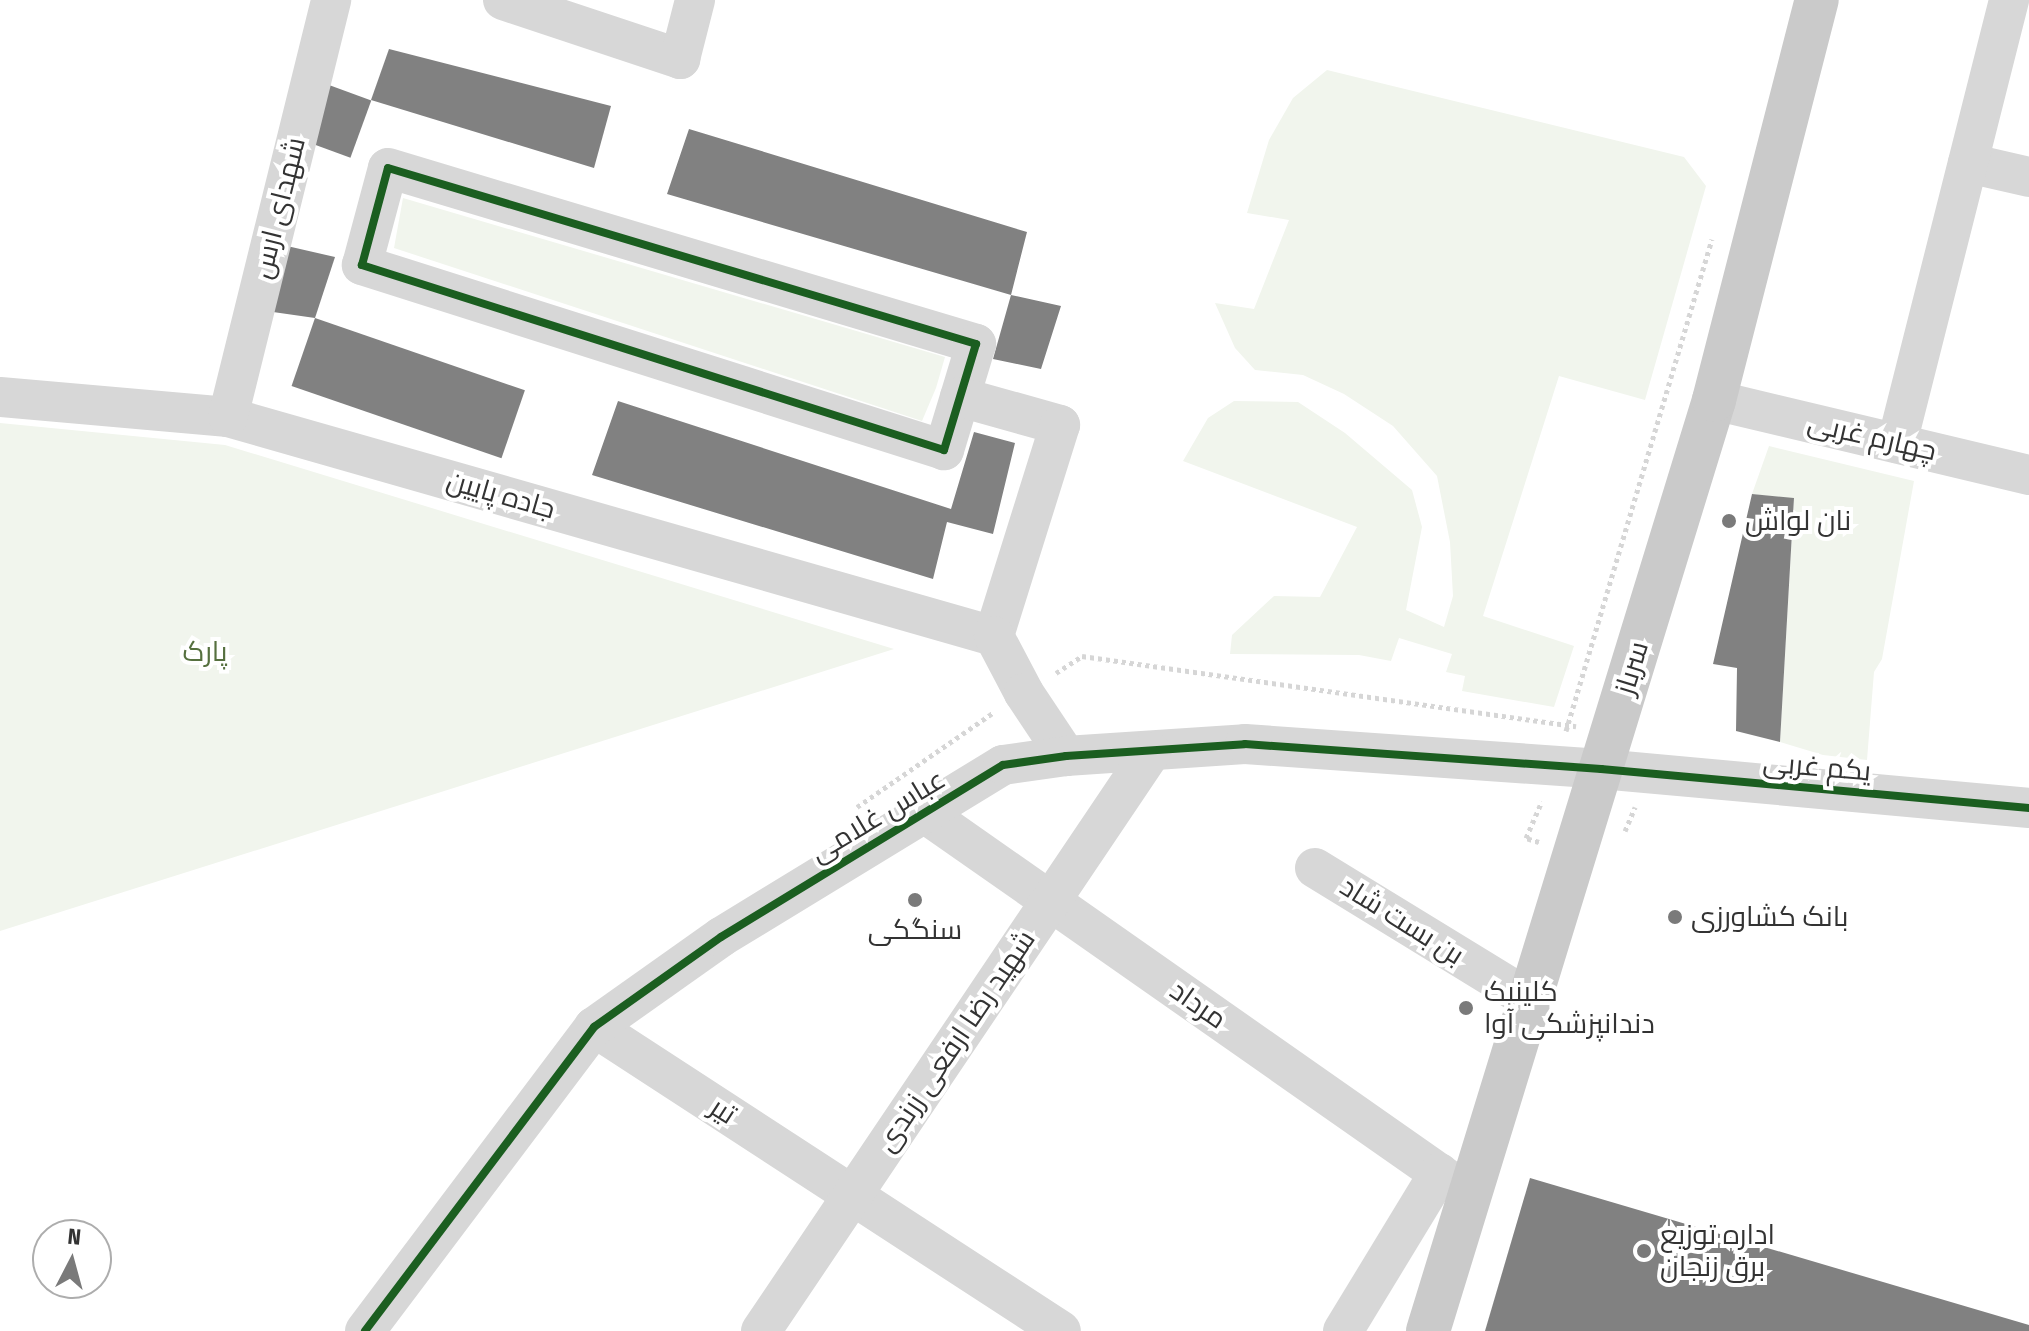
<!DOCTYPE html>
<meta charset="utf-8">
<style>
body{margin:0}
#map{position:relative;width:2029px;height:1331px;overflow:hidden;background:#fff;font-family:"Fira Sans Condensed",Cairo,sans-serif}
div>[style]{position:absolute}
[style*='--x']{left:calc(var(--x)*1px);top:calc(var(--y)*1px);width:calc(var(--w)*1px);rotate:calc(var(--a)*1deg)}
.green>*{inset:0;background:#f1f5ed}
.building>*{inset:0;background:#818181;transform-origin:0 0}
.path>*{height:5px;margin-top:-2.5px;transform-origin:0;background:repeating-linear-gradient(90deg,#d6d6d6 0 4px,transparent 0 8px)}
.minor>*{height:40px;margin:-20px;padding:0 20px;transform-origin:20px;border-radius:20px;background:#d7d7d7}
.major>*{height:44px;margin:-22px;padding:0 22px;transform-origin:22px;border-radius:22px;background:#cacaca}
.cycleway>*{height:8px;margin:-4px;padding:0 4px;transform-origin:4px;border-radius:4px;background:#1b5e20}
.dots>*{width:22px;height:22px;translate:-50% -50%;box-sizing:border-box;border:4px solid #fff;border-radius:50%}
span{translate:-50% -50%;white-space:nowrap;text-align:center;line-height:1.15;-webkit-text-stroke:8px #fff;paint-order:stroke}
.street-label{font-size:28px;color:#333}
.poi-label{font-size:28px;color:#333}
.left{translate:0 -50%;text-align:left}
.park-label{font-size:28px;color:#56703f}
.north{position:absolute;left:32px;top:1219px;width:80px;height:80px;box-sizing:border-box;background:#fff;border:2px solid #adadad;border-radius:50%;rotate:6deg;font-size:22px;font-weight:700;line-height:32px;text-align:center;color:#333}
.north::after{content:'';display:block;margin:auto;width:28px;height:36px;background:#7a7a7a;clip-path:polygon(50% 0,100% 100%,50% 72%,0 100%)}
</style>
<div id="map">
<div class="green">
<div style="clip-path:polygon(1327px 70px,1684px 157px,1706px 186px,1645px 400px,1559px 376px,1483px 616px,1574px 646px,1554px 707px,1462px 691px,1465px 676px,1446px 672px,1452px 654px,1399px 638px,1391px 661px,1359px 655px,1230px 654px,1232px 635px,1274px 596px,1320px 597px,1357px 527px,1183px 461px,1208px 418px,1234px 401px,1298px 402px,1345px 433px,1412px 490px,1422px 527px,1406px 610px,1444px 627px,1453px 596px,1450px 542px,1437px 476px,1393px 426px,1344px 394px,1303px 375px,1255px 370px,1235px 348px,1215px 303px,1254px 309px,1289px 220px,1247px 213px,1269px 140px,1293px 98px)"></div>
<div style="clip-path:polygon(403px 198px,945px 357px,936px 388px,922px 421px,394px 248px)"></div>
<div style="clip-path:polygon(0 423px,225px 445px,894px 649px,0 931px)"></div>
<div style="clip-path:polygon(1769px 446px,1914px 481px,1882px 659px,1874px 672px,1867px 760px,1823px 755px,1780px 742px,1794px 499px,1752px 494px)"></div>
</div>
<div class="building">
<div style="clip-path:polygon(389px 49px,611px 106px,594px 168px,371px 100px)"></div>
<div style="left:329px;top:85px;width:45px;height:61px;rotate:20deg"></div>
<div style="clip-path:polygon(689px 129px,1027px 232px,1011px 295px,1061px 306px,1041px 369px,993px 359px,1011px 295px,667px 194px)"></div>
<div style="clip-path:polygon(287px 246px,335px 257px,315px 318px,266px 311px)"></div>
<div style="left:315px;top:318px;width:222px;height:72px;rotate:19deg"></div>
<div style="clip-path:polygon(618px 401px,951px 509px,974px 432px,1015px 443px,993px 534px,947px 522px,933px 579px,592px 475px)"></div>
<div style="clip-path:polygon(1752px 494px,1794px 498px,1780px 742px,1736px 731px,1737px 668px,1713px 664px)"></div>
<div style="clip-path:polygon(1530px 1178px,2029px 1325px,2029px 1331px,1485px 1331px)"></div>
</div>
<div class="path">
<div style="--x:1056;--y:673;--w:31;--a:-33"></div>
<div style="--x:1082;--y:656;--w:499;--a:8.1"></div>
<div style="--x:1566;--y:731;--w:513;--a:-73.47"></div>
<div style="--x:857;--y:807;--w:165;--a:-34.7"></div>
<div style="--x:1625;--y:831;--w:26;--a:-67"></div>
<div style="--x:1539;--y:842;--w:14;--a:-163"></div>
<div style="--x:1526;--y:838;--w:40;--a:-66.6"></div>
</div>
<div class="minor">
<div style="--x:503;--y:0;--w:187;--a:18.4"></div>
<div style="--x:680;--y:59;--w:61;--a:-75.7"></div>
<div style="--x:1968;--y:163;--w:63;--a:12.9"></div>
<div style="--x:388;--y:168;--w:614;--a:16.66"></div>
<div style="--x:976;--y:344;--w:111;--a:106.8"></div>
<div style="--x:944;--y:450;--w:611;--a:-162.37"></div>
<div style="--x:362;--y:265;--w:100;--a:-75"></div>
<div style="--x:0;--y:397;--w:229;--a:5"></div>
<div style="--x:228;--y:417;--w:797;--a:15.96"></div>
<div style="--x:960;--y:397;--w:104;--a:15.6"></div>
<div style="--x:1060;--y:425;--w:221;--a:107.4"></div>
<div style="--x:994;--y:636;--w:64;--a:62.2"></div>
<div style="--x:1024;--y:693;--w:76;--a:56.3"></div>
<div style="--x:1714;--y:400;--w:324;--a:13.4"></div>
<div style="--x:228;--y:417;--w:430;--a:-76.1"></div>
<div style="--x:1897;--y:443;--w:457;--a:-75.8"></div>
<div style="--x:926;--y:814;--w:664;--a:35.01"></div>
<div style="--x:1315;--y:868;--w:252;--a:31.5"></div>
<div style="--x:594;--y:1027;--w:557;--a:33.06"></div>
<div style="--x:365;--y:1331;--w:381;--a:-53"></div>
<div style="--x:594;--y:1027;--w:156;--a:-35.3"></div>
<div style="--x:721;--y:937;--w:330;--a:-31.4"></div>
<div style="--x:1003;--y:765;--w:64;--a:-8.1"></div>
<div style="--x:1066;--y:756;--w:179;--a:-3.8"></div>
<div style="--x:1245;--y:744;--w:357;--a:4"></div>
<div style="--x:1601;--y:769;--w:430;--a:5.2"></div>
<div style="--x:761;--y:1331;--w:698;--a:-56.04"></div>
<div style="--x:1343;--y:1331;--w:185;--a:-58.7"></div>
</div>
<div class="major">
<div style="--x:1428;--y:1331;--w:974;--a:-72.92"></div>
<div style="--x:1714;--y:400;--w:413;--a:-75.6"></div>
</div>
<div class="cycleway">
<div style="--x:388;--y:168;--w:614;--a:16.66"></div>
<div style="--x:976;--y:344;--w:111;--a:106.8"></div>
<div style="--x:944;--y:450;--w:611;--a:-162.37"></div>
<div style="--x:362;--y:265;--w:100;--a:-75"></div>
<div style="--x:365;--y:1331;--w:381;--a:-53"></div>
<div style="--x:594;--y:1027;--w:156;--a:-35.3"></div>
<div style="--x:721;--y:937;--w:330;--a:-31.4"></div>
<div style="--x:1003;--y:765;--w:64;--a:-8.1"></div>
<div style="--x:1066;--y:756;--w:179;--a:-3.8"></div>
<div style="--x:1245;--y:744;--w:357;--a:4"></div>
<div style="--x:1601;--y:769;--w:430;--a:5.2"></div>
</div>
<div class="dots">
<div style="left:1729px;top:521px;background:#7a7a7a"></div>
<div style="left:915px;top:900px;background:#7a7a7a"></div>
<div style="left:1675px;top:917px;background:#7a7a7a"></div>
<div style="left:1466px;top:1008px;background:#7a7a7a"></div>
<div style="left:1644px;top:1251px;background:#7a7a7a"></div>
</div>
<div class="street-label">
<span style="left:279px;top:208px;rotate:-76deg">شهدای ارس</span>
<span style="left:1872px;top:437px;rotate:13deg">چهارم غربی</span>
<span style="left:501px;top:495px;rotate:16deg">جاده پایین</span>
<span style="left:1632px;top:668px;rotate:-73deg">سرباز</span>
<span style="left:1817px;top:767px;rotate:5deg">یکم غربی</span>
<span style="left:878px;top:816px;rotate:-31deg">عباس غلامی</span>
<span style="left:1402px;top:921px;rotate:32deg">بن بست شاد</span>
<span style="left:1198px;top:1005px;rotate:35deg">مرداد</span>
<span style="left:956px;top:1041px;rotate:-56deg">شهید رضا ارفعی زرندی</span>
<span style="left:723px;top:1111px;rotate:33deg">تیر</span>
</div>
<div class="poi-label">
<span class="left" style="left:1745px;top:521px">نان لواش</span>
<span class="left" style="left:1691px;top:917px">بانک کشاورزی</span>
<span style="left:915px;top:930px">سنگکی</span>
<span class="left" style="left:1484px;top:1008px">کلینیک<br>دندانپزشکی آوا</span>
<span class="left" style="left:1660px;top:1251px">اداره توزیع<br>برق زنجان</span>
</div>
<div class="park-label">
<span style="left:205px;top:652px">پارک</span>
</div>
<div class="north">N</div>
</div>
